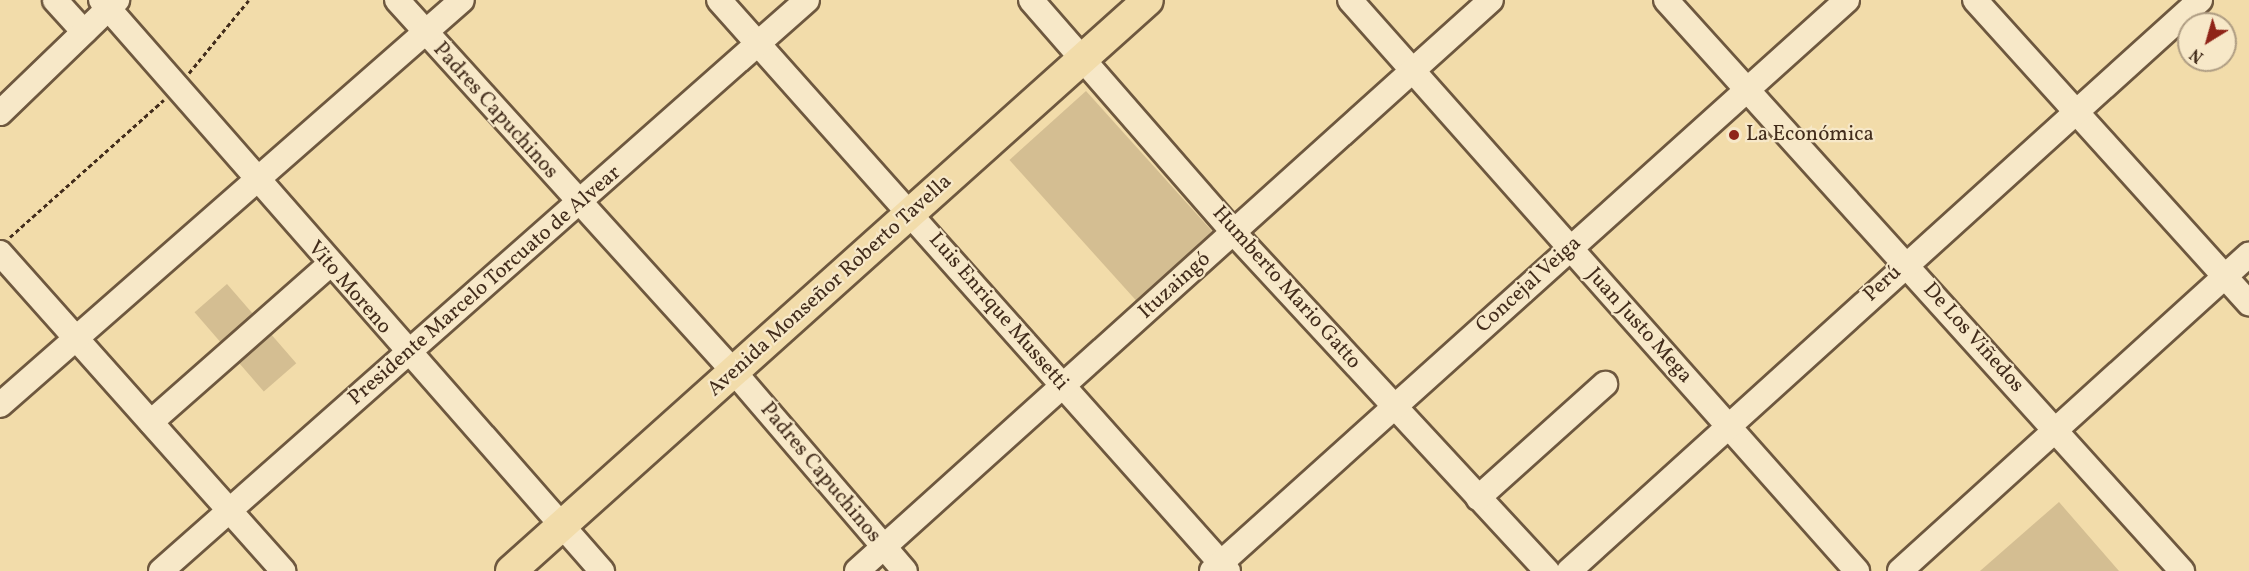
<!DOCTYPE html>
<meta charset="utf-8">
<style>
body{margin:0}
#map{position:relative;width:2249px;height:571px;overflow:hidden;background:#f2dcaa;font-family:Vollkorn,serif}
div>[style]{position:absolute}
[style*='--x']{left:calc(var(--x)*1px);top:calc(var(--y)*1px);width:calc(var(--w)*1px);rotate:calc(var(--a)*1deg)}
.green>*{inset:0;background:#d4be92;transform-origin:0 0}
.path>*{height:3px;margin-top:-1.5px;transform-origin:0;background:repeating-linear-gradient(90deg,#422c1b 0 4.5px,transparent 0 7.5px)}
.roads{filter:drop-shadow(2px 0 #6e583f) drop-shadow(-2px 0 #6e583f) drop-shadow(0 2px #6e583f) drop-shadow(0 -2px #6e583f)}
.minor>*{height:24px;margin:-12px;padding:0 12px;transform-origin:12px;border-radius:12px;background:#f7e8c8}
.major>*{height:30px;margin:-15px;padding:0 15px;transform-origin:15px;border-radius:15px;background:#f2dcaa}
.dots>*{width:16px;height:16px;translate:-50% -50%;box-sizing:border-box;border:3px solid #f7e8c8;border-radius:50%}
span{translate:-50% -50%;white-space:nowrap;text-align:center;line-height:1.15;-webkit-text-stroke:4.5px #f7e8c8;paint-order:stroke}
.street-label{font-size:21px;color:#422c1b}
.poi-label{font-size:21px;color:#422c1b}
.left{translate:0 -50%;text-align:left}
.north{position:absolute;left:2177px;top:12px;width:60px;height:60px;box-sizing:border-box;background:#f7e8c8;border:2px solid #af9d83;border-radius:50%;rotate:217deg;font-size:16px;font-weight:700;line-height:24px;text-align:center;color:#422c1b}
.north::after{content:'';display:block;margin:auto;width:21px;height:27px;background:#8f2418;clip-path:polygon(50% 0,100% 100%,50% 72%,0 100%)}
</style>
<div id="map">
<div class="green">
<div style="left:1086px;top:91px;width:194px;height:103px;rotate:48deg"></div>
<div style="left:227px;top:284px;width:40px;height:43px;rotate:49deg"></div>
<div style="left:270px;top:333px;width:40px;height:43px;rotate:49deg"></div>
<div style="clip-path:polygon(2059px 502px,2119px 571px,1980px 571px)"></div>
</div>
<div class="path">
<div style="--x:189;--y:73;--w:94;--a:-50.6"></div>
<div style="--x:10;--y:237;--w:206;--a:-41.7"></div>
</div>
<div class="roads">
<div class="minor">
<div style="--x:55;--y:0;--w:43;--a:47.8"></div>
<div style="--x:101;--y:0;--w:760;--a:48.74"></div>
<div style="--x:397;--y:0;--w:503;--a:47.82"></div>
<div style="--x:735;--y:373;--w:261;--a:49.4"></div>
<div style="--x:719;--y:0;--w:765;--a:48.29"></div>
<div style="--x:1031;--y:0;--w:309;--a:48.9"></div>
<div style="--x:1234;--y:233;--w:461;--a:47.2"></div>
<div style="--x:1350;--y:0;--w:764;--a:48.4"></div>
<div style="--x:1666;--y:0;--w:770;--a:47.9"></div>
<div style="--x:1975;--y:0;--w:409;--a:47.9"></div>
<div style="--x:0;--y:113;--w:163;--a:-44"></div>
<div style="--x:0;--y:253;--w:426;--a:48.3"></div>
<div style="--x:0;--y:405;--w:614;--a:-41.24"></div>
<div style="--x:151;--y:422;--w:237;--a:-41.4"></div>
<div style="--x:1478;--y:498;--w:171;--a:-41.9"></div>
<div style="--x:161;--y:571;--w:862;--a:-41.47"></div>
<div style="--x:857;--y:571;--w:853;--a:-42.01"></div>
<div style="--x:1212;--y:571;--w:854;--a:-41.96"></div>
<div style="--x:1569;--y:571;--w:851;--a:-42.14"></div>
<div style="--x:1900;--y:571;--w:471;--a:-42.2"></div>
</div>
<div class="major">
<div style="--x:511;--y:571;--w:855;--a:-41.87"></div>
</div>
</div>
<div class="dots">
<div style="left:1734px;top:135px;background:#8f2418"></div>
</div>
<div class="street-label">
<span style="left:495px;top:111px;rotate:48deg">Padres Capuchinos</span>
<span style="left:1883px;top:284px;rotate:-43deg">Perú</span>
<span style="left:1529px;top:285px;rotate:-42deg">Concejal Veiga</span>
<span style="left:485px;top:286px;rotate:-41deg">Presidente Marcelo Torcuato de Alvear</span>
<span style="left:830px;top:286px;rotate:-42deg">Avenida Monseñor Roberto Tavella</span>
<span style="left:1175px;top:286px;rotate:-42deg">Ituzaingó</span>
<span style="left:349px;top:288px;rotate:49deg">Vito Moreno</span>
<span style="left:1286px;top:288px;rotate:48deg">Humberto Mario Gatto</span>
<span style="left:998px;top:312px;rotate:49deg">Luis Enrique Mussetti</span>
<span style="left:1639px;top:326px;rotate:48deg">Juan Justo Mega</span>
<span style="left:1973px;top:338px;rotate:48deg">De Los Viñedos</span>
<span style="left:820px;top:473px;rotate:50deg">Padres Capuchinos</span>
</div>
<div class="poi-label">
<span class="left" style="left:1746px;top:135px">La Económica</span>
</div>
<div class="north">N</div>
</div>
